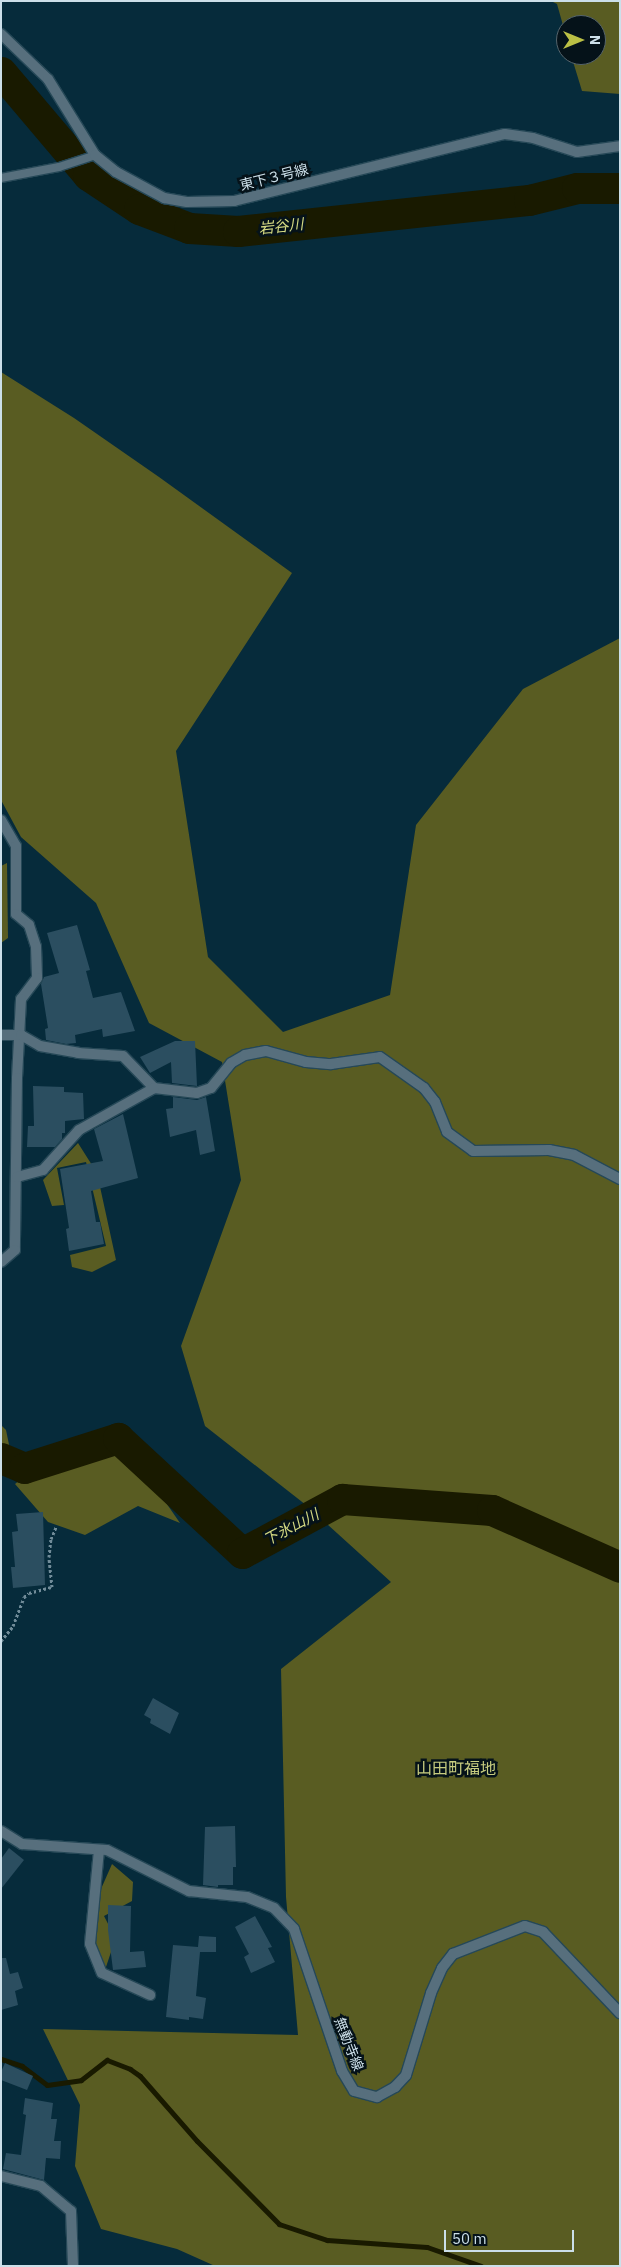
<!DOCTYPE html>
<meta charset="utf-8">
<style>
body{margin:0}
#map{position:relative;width:621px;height:2267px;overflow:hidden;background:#062b3b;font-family:"IBM Plex Sans","Noto Sans JP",sans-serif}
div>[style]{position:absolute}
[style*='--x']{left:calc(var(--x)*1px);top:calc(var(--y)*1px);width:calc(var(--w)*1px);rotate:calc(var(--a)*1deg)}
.forest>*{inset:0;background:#595c22}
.stream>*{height:5px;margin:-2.5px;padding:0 2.5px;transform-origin:2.5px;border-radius:2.5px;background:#191a00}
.river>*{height:31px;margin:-15.5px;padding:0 15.5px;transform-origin:15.5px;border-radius:15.5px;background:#191a00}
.building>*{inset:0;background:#2b4e60}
.path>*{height:3px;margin-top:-1.5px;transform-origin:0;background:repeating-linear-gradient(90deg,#718c99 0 2.5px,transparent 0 5px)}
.roads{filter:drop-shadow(1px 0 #264857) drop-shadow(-1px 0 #264857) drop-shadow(0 1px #264857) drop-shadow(0 -1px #264857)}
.service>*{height:8px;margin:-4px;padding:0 4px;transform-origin:4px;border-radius:4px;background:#576f7d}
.minor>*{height:10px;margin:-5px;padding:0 5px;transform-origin:5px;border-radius:5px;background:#576f7d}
span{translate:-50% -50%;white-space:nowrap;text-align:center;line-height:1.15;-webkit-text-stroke:5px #051219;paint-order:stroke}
.street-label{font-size:14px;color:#ccdfe9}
.water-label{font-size:15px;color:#d4d982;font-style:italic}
.quarter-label{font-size:16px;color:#c7cc7f}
.frame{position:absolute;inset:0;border:2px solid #ccdfe9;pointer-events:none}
.north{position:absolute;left:556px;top:15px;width:50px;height:50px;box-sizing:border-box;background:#051219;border:1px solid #55646c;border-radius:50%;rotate:90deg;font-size:14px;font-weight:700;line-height:20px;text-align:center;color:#ccdfe9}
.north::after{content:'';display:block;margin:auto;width:18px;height:22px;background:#bbc045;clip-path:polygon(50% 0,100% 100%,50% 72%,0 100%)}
.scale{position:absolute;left:444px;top:2230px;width:130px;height:22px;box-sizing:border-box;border:2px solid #ccdfe9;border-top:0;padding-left:6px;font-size:15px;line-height:18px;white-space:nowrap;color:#ccdfe9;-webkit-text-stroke:4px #051219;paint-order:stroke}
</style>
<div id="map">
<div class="forest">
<div style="clip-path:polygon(551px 1px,620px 1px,620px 94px,582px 91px,571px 55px,596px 55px,596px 25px,566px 25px,566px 36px,557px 4px)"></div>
<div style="clip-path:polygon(1px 372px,74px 418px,159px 477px,292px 573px,176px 751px,208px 957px,283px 1032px,390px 995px,416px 825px,523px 689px,620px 638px,620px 2266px,215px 2266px,177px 2249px,101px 2229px,75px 2166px,80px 2105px,43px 2029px,298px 2035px,286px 1897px,281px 1669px,391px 1582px,306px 1505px,205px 1426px,181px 1346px,241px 1180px,222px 1062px,149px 1023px,96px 903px,21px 837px,1px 800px)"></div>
<div style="clip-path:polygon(7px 863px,8px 938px,1px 943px,1px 866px)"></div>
<div style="clip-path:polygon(78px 1143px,97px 1173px,116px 1260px,92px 1272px,72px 1267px,70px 1255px,106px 1246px,86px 1162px,57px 1168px,64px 1205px,52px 1206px,43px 1180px)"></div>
<div style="clip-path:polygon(1px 1425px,6px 1430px,12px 1459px,1px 1471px)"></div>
<div style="clip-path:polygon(115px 1429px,180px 1523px,138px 1506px,85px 1535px,48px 1522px,15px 1484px,58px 1449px)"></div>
<div style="clip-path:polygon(112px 1864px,133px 1882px,132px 1901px,104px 1916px,120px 1947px,112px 1949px,105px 1970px,95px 1947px,97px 1898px)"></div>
</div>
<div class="stream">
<div style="--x:1;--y:2059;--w:22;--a:18"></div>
<div style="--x:22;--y:2066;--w:31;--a:37"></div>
<div style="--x:47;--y:2085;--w:34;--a:-8"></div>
<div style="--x:81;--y:2080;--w:33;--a:-38"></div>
<div style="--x:107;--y:2060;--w:25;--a:21"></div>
<div style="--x:130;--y:2069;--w:12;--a:35"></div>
<div style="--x:140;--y:2076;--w:86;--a:48.8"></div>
<div style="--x:197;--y:2141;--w:117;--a:45.3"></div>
<div style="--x:279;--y:2224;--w:51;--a:18.4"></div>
<div style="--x:327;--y:2240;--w:100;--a:4"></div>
<div style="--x:427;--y:2247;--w:57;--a:19.4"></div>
</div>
<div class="river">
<div style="--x:1;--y:72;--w:135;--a:49.8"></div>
<div style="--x:88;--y:175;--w:61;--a:33.7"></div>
<div style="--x:139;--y:209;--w:53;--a:20.8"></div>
<div style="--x:189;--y:228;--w:49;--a:3.5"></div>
<div style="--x:238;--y:231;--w:293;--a:-6.1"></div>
<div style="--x:529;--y:200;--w:49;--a:-14"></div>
<div style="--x:577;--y:188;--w:43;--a:0"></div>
<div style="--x:1;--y:1458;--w:25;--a:23"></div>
<div style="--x:24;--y:1468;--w:99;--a:-17.7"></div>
<div style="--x:118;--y:1438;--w:169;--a:42.8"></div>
<div style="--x:242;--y:1553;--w:114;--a:-28.4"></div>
<div style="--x:342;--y:1499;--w:150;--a:4.2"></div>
<div style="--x:492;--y:1510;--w:140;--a:24"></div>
</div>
<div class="building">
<div style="clip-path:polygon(77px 925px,90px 970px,86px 971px,93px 998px,121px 992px,135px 1031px,103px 1037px,102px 1029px,75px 1035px,76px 1043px,66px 1044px,46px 1040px,45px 1029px,48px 1028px,41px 984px,44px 977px,59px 973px,47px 933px)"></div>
<div style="clip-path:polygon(175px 1041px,195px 1041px,197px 1086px,172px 1083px,171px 1062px,150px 1073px,140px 1057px)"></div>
<div style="clip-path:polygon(33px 1086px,64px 1087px,64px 1092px,83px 1093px,84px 1119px,65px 1121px,65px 1133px,62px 1133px,62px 1139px,55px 1147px,27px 1147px,28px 1126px,34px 1126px)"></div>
<div style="clip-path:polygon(173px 1097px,197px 1100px,206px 1097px,215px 1151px,200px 1155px,196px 1130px,170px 1137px,166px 1109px,173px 1108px)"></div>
<div style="clip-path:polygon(123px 1114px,138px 1178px,91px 1191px,96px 1222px,100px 1222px,104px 1244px,69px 1251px,66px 1229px,69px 1228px,60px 1169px,103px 1161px,94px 1129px)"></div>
<div style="clip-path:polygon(43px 1512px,45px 1585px,13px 1588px,11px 1567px,15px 1567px,12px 1532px,18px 1531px,16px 1514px)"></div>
<div style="clip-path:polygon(153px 1698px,179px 1713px,170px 1734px,150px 1723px,151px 1719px,144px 1715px)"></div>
<div style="clip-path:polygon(235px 1826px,236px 1867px,233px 1867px,233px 1885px,218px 1885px,218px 1887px,203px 1885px,205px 1827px)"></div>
<div style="clip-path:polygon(9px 1848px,24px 1860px,1px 1889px,1px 1859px)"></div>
<div style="clip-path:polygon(108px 1905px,131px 1906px,130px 1952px,144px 1951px,146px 1967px,113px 1970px,108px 1930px)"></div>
<div style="clip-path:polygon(255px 1916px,272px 1947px,268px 1948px,275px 1962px,251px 1973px,244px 1957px,249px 1954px,235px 1927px)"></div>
<div style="clip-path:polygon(199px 1936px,216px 1937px,216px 1952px,200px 1952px,196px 1996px,206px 1998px,203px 2019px,189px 2017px,189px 2020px,166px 2017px,173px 1945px,198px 1947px)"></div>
<div style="clip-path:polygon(1px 1958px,6px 1958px,10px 1974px,18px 1972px,23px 1988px,15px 1991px,18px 2005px,1px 2010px)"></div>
<div style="clip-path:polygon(5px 2063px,33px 2076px,27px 2090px,1px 2080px,1px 2072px)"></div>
<div style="clip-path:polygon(25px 2098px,53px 2103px,51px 2119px,57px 2119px,54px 2141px,61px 2141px,60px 2159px,46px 2158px,44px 2180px,3px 2169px,6px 2153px,21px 2155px,26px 2115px,23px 2114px)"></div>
</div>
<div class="path">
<div style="--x:1;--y:1641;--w:19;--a:-51"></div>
<div style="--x:13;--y:1626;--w:31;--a:-69"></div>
<div style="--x:24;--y:1597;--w:6;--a:-39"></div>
<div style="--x:29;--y:1593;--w:24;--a:-15"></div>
<div style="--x:52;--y:1587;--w:30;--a:-96"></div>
<div style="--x:49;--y:1557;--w:18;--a:-84"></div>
<div style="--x:51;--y:1539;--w:13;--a:-67"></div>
</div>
<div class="roads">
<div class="service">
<div style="--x:1;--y:178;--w:59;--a:-10.7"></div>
<div style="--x:59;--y:167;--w:38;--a:-18"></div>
</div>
<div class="minor">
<div style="--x:1;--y:34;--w:65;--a:43.8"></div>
<div style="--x:48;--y:79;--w:89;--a:58.3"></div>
<div style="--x:95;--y:155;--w:27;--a:39"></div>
<div style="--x:116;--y:172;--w:55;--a:28.4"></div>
<div style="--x:164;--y:198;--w:23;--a:10"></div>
<div style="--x:187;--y:202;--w:47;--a:-1.2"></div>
<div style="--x:234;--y:201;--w:279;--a:-13.9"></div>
<div style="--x:505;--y:134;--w:28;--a:8"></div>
<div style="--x:533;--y:138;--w:46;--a:17.7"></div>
<div style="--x:577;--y:152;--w:43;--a:-7.9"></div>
<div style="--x:1;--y:820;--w:30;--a:60"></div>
<div style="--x:16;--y:846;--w:68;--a:90"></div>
<div style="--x:16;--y:914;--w:17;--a:40"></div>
<div style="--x:29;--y:925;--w:23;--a:72"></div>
<div style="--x:36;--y:947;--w:31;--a:88"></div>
<div style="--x:37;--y:978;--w:26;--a:127"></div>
<div style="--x:21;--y:999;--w:79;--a:92.9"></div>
<div style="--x:17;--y:1078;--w:172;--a:90.7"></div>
<div style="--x:15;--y:1250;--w:18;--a:139"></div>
<div style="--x:1;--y:1035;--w:20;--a:0"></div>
<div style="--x:21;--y:1035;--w:22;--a:30"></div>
<div style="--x:40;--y:1046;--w:39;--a:10"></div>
<div style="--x:78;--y:1053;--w:45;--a:3.8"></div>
<div style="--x:123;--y:1056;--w:45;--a:45.9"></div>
<div style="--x:154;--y:1088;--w:43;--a:6.6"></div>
<div style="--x:197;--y:1093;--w:15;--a:-20"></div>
<div style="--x:211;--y:1088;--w:32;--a:-51"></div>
<div style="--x:231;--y:1063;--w:16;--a:-30"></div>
<div style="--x:245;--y:1055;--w:21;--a:-11"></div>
<div style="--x:266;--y:1051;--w:41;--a:15.4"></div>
<div style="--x:306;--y:1062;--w:25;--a:5"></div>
<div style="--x:331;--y:1064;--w:49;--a:-8.1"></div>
<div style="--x:380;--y:1057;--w:54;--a:35.2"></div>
<div style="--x:424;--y:1088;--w:18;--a:52"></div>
<div style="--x:435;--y:1102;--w:32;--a:68"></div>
<div style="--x:447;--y:1132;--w:32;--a:36"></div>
<div style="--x:473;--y:1151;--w:76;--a:-0.8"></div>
<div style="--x:549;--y:1150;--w:25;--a:11"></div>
<div style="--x:574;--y:1155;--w:52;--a:27.6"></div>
<div style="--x:17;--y:1177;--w:27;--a:-15"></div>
<div style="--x:43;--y:1170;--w:54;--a:-48"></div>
<div style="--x:79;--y:1130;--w:86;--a:-29.2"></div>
<div style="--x:1;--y:1831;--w:25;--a:32"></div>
<div style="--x:22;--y:1844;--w:85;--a:4"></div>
<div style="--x:107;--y:1850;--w:92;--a:26.6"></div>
<div style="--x:189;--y:1891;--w:58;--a:5.9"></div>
<div style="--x:247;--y:1897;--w:29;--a:22"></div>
<div style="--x:274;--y:1908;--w:29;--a:46"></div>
<div style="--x:294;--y:1929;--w:150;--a:71.3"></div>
<div style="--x:342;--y:2071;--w:23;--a:59"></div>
<div style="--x:354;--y:2091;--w:24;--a:15"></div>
<div style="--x:377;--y:2097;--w:21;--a:-29"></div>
<div style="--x:395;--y:2087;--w:16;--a:-47"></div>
<div style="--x:406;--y:2075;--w:86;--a:-73"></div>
<div style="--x:431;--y:1993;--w:27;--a:-66"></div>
<div style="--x:442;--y:1968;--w:18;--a:-52"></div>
<div style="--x:453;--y:1954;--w:77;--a:-21.3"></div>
<div style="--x:525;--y:1926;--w:19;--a:18"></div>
<div style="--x:543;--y:1932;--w:112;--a:46.5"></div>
<div style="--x:99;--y:1850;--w:94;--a:95.5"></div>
<div style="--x:90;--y:1944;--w:31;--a:68"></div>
<div style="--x:102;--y:1973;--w:53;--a:24.6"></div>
<div style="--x:1;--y:2176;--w:41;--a:14"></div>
<div style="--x:41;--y:2186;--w:39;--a:40"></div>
<div style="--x:71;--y:2211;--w:55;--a:87.9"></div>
</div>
</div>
<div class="street-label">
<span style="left:274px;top:177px;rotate:-14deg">東下３号線</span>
<span style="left:349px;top:2044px;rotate:69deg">無動寺線</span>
</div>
<div class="water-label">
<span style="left:281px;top:226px;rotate:-6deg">岩谷川</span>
<span style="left:291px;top:1527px;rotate:-28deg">下氷山川</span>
</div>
<div class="quarter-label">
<span style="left:456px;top:1768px">山田町福地</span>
</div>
<div class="frame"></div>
<div class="north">N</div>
<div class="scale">50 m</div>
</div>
